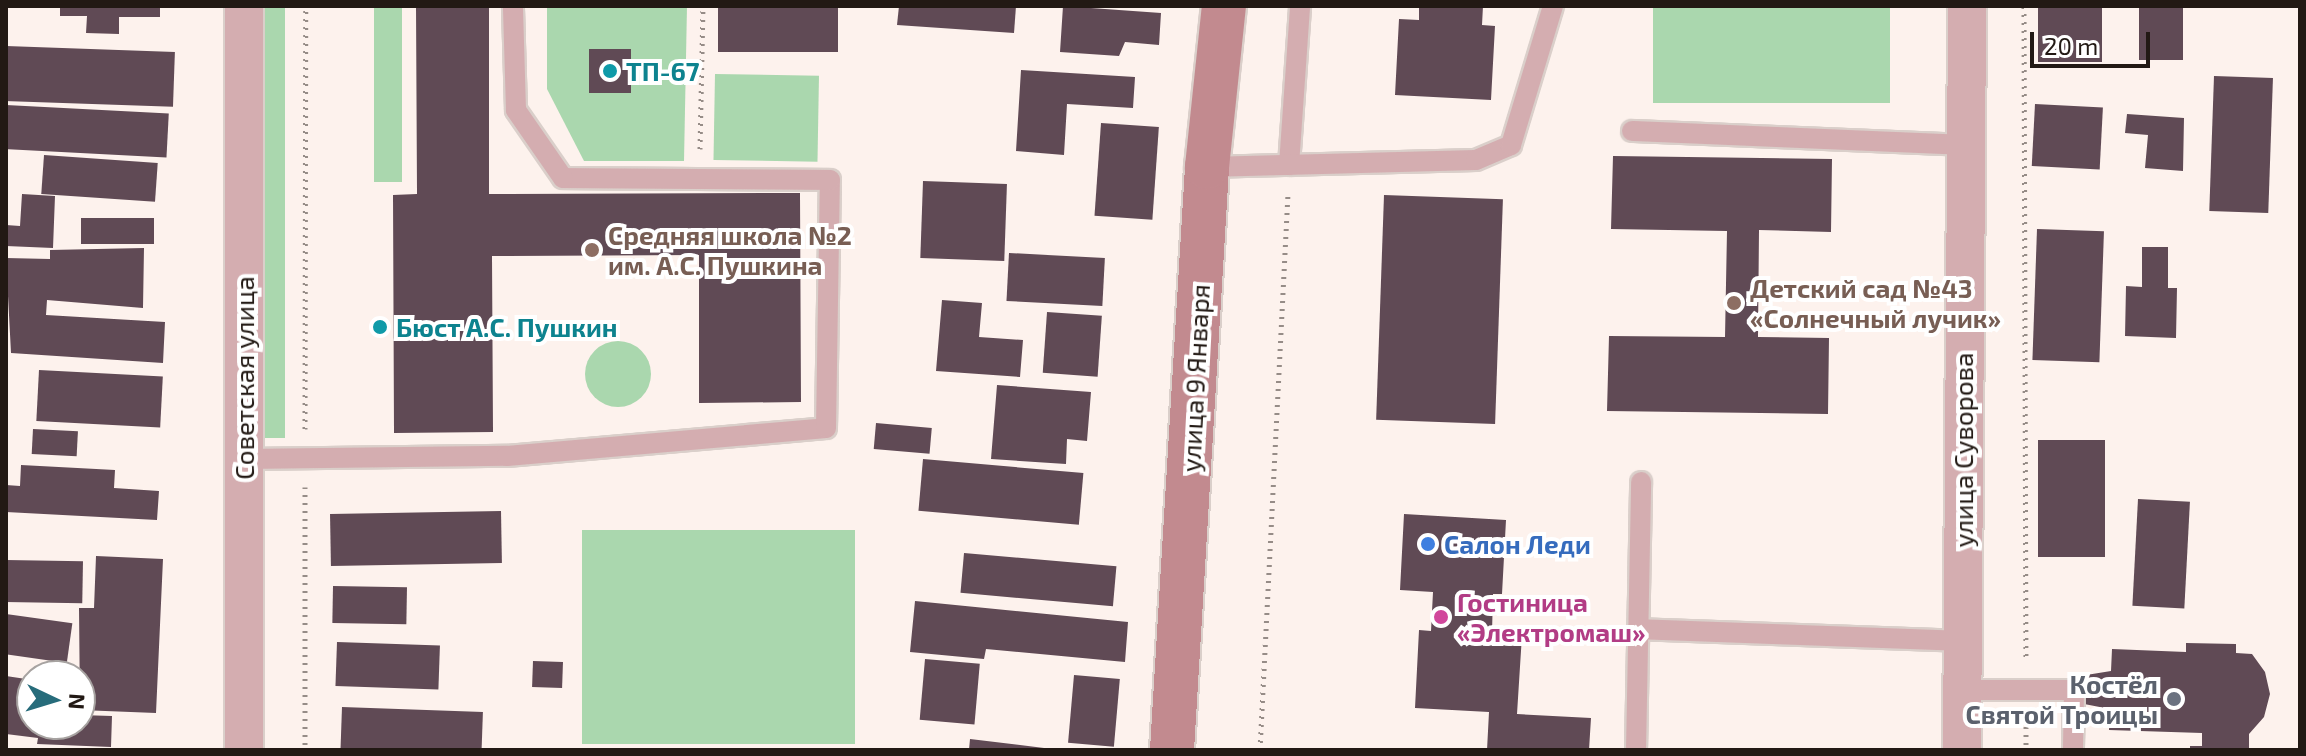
<!DOCTYPE html>
<meta charset="utf-8">
<style>
body{margin:0}
#map{position:relative;width:2306px;height:756px;overflow:hidden;background:#fdf2ed;font-family:"Exo 2",sans-serif}
div>[style]{position:absolute}
[style*='--x']{left:calc(var(--x)*1px);top:calc(var(--y)*1px);width:calc(var(--w)*1px);rotate:calc(var(--a)*1deg)}
.green>*{inset:0;background:#aad7ae;transform-origin:0 0}
.round{border-radius:50%}
.building>*{inset:0;background:#604a55;transform-origin:0 0}
.path>*{height:5px;margin-top:-2.5px;transform-origin:0;background:repeating-linear-gradient(90deg,#968c87 0 2px,transparent 0 8px)}
.roads{filter:drop-shadow(2px 0 #dacfca) drop-shadow(-2px 0 #dacfca) drop-shadow(0 2px #dacfca) drop-shadow(0 -2px #dacfca)}
.lane>*{height:20px;margin:-10px;padding:0 10px;transform-origin:10px;border-radius:10px;background:#d4adb0}
.street>*{height:38px;margin:-19px;padding:0 19px;transform-origin:19px;border-radius:19px;background:#d4adb0}
.secondary>*{height:44px;margin:-22px;padding:0 22px;transform-origin:22px;border-radius:22px;background:#c28a8f}
.dots>*{width:22px;height:22px;translate:-50% -50%;box-sizing:border-box;border:4px solid #fff;border-radius:50%}
span{translate:-50% -50%;white-space:nowrap;text-align:center;line-height:1.15;-webkit-text-stroke:8px #fff;paint-order:stroke}
.culture-label{font-size:26px;color:#0d838f;font-weight:700}
.left{translate:0 -50%;text-align:left}
.education-label{font-size:26px;color:#785e54;font-weight:700}
.street-label{font-size:26px;color:#221914}
.shop-label{font-size:26px;color:#366cbe;font-weight:700}
.hotel-label{font-size:26px;color:#b23c85;font-weight:700}
.worship-label{font-size:26px;color:#5b616d;font-weight:700}
.right{translate:-100% -50%;text-align:right}
.frame{position:absolute;inset:0;border:8px solid #221914;pointer-events:none}
.north{position:absolute;left:16px;top:660px;width:80px;height:80px;box-sizing:border-box;background:#fff;border:2px solid #a7a3a1;border-radius:50%;rotate:94deg;font-size:22px;font-weight:700;line-height:32px;text-align:center;color:#221914}
.north::after{content:'';display:block;margin:auto;width:28px;height:36px;background:#276c7b;clip-path:polygon(50% 0,100% 100%,50% 72%,0 100%)}
.scale{position:absolute;left:2030px;top:32px;width:120px;height:36px;box-sizing:border-box;border:4px solid #221914;border-top:0;padding-left:10px;font-size:24px;line-height:28px;white-space:nowrap;color:#221914;-webkit-text-stroke:6px #fff;paint-order:stroke}
</style>
<div id="map">
<div class="green">
<div style="left:262px;top:6px;width:23px;height:432px"></div>
<div style="left:374px;top:6px;width:28px;height:176px"></div>
<div style="clip-path:polygon(547px 6px,687px 6px,684px 161px,584px 161px,547px 89px)"></div>
<div style="left:1653px;top:6px;width:237px;height:97px"></div>
<div style="left:715px;top:74px;width:104px;height:86px;rotate:1deg"></div>
<div class="round" style="left:585px;top:341px;width:66px;height:66px"></div>
<div style="left:582px;top:530px;width:273px;height:214px"></div>
</div>
<div class="building">
<div style="clip-path:polygon(60px 6px,160px 6px,160px 17px,119px 17px,119px 34px,86px 33px,87px 16px,60px 16px)"></div>
<div style="clip-path:polygon(416px 6px,489px 6px,489px 194px,800px 193px,801px 402px,699px 403px,699px 255px,492px 256px,493px 432px,394px 433px,393px 195px,417px 194px)"></div>
<div style="left:718px;top:6px;width:120px;height:46px"></div>
<div style="clip-path:polygon(899px 6px,1016px 6px,1014px 33px,897px 25px)"></div>
<div style="clip-path:polygon(1063px 6px,1161px 13px,1159px 45px,1125px 42px,1119px 56px,1060px 52px)"></div>
<div style="clip-path:polygon(1419px 6px,1483px 6px,1482px 25px,1495px 26px,1491px 100px,1395px 95px,1399px 19px,1419px 20px)"></div>
<div style="left:2038px;top:6px;width:64px;height:56px"></div>
<div style="left:2139px;top:6px;width:44px;height:54px"></div>
<div style="left:6px;top:46px;width:169px;height:55px;rotate:2deg"></div>
<div style="left:589px;top:49px;width:42px;height:44px"></div>
<div style="clip-path:polygon(1021px 70px,1135px 77px,1133px 108px,1067px 104px,1064px 155px,1016px 151px)"></div>
<div style="left:2214px;top:76px;width:59px;height:135px;rotate:2deg"></div>
<div style="left:2035px;top:104px;width:68px;height:62px;rotate:3deg"></div>
<div style="left:6px;top:105px;width:163px;height:44px;rotate:3deg"></div>
<div style="clip-path:polygon(2127px 114px,2184px 118px,2183px 171px,2145px 168px,2148px 135px,2125px 133px)"></div>
<div style="left:1101px;top:123px;width:58px;height:93px;rotate:4deg"></div>
<div style="left:44px;top:155px;width:114px;height:39px;rotate:4deg"></div>
<div style="clip-path:polygon(1613px 156px,1832px 159px,1831px 232px,1759px 230px,1758px 337px,1829px 338px,1828px 414px,1607px 411px,1609px 336px,1725px 337px,1727px 231px,1611px 229px)"></div>
<div style="left:923px;top:181px;width:84px;height:77px;rotate:2deg"></div>
<div style="clip-path:polygon(22px 194px,55px 196px,53px 248px,6px 246px,6px 225px,20px 226px)"></div>
<div style="left:1384px;top:195px;width:119px;height:225px;rotate:2deg"></div>
<div style="left:81px;top:218px;width:73px;height:26px"></div>
<div style="left:2037px;top:229px;width:67px;height:131px;rotate:2deg"></div>
<div style="clip-path:polygon(2142px 247px,2168px 247px,2168px 288px,2177px 288px,2176px 338px,2125px 336px,2126px 286px,2142px 287px)"></div>
<div style="clip-path:polygon(144px 248px,143px 308px,47px 300px,46px 315px,165px 322px,163px 363px,11px 353px,6px 258px,50px 259px,50px 250px)"></div>
<div style="left:1009px;top:253px;width:96px;height:48px;rotate:3deg"></div>
<div style="clip-path:polygon(942px 300px,982px 303px,979px 337px,1023px 340px,1020px 377px,936px 371px)"></div>
<div style="left:1047px;top:312px;width:55px;height:61px;rotate:4deg"></div>
<div style="left:39px;top:370px;width:124px;height:51px;rotate:3deg"></div>
<div style="clip-path:polygon(997px 385px,1091px 392px,1087px 441px,1067px 439px,1066px 464px,991px 459px)"></div>
<div style="left:876px;top:423px;width:56px;height:26px;rotate:5deg"></div>
<div style="left:33px;top:429px;width:45px;height:25px;rotate:3deg"></div>
<div style="left:2105px;top:440px;width:117px;height:67px;rotate:90deg"></div>
<div style="left:923px;top:459px;width:161px;height:52px;rotate:5deg"></div>
<div style="clip-path:polygon(21px 465px,115px 470px,114px 488px,159px 491px,157px 520px,6px 512px,6px 485px,20px 486px)"></div>
<div style="left:2138px;top:499px;width:52px;height:107px;rotate:3deg"></div>
<div style="left:501px;top:511px;width:52px;height:171px;rotate:89deg"></div>
<div style="clip-path:polygon(1404px 514px,1506px 520px,1502px 594px,1493px 594px,1492px 633px,1522px 635px,1517px 714px,1591px 718px,1589px 750px,1487px 750px,1489px 712px,1415px 708px,1419px 630px,1431px 631px,1433px 592px,1400px 590px)"></div>
<div style="left:964px;top:553px;width:153px;height:40px;rotate:5deg"></div>
<div style="clip-path:polygon(96px 556px,163px 559px,156px 713px,80px 710px,79px 608px,94px 608px)"></div>
<div style="left:6px;top:560px;width:77px;height:42px;rotate:1deg"></div>
<div style="left:333px;top:586px;width:74px;height:37px;rotate:1deg"></div>
<div style="clip-path:polygon(915px 601px,1128px 622px,1125px 662px,986px 649px,984px 659px,910px 652px)"></div>
<div style="left:6px;top:614px;width:67px;height:40px;rotate:8deg"></div>
<div style="left:337px;top:642px;width:103px;height:44px;rotate:2deg"></div>
<div style="clip-path:polygon(2186px 643px,2236px 644px,2236px 653px,2252px 654px,2265px 672px,2270px 694px,2264px 717px,2249px 734px,2249px 750px,2190px 750px,2190px 746px,2202px 746px,2202px 733px,2109px 730px,2110px 709px,2079px 703px,2080px 676px,2111px 671px,2112px 649px,2186px 652px)"></div>
<div style="left:925px;top:659px;width:55px;height:61px;rotate:5deg"></div>
<div style="left:533px;top:661px;width:30px;height:26px;rotate:2deg"></div>
<div style="left:1074px;top:675px;width:46px;height:68px;rotate:5deg"></div>
<div style="clip-path:polygon(6px 676px,26px 679px,21px 711px,32px 712px,32px 724px,80px 724px,80px 715px,112px 716px,111px 747px,37px 744px,38px 738px,6px 734px)"></div>
<div style="left:342px;top:707px;width:141px;height:43px;rotate:2deg"></div>
<div style="clip-path:polygon(970px 739px,1044px 748px,1044px 750px,969px 750px)"></div>
</div>
<div class="path">
<div style="--x:2024;--y:6;--w:655;--a:89.83"></div>
<div style="--x:700;--y:149;--w:143;--a:-88.8"></div>
<div style="--x:305;--y:429;--w:423;--a:-89.9"></div>
<div style="--x:305;--y:487;--w:263;--a:90"></div>
<div style="--x:2026;--y:719;--w:31;--a:90"></div>
<div style="--x:1260;--y:750;--w:557;--a:-87.12"></div>
</div>
<div class="roads">
<div class="lane">
<div style="--x:1632;--y:131;--w:331;--a:2.4"></div>
<div style="--x:1289;--y:165;--w:159;--a:-86"></div>
<div style="--x:1207;--y:167;--w:269;--a:-1.5"></div>
<div style="--x:1476;--y:160;--w:38;--a:-23"></div>
<div style="--x:1511;--y:145;--w:145;--a:-73.2"></div>
<div style="--x:244;--y:459;--w:263;--a:-0.7"></div>
<div style="--x:507;--y:456;--w:320;--a:-5"></div>
<div style="--x:826;--y:428;--w:248;--a:-89.1"></div>
<div style="--x:830;--y:180;--w:267;--a:-179.6"></div>
<div style="--x:563;--y:178;--w:83;--a:-124.7"></div>
<div style="--x:516;--y:110;--w:104;--a:-91.7"></div>
<div style="--x:1638;--y:629;--w:324;--a:2.1"></div>
<div style="--x:1962;--y:690;--w:112;--a:0"></div>
<div style="--x:2074;--y:690;--w:60;--a:91"></div>
<div style="--x:1636;--y:750;--w:268;--a:-88.9"></div>
</div>
<div class="street">
<div style="--x:244;--y:750;--w:744;--a:-90"></div>
<div style="--x:1962;--y:750;--w:744;--a:-89.61"></div>
</div>
<div class="secondary">
<div style="--x:1172;--y:750;--w:584;--a:-86.56"></div>
<div style="--x:1207;--y:167;--w:162;--a:-84"></div>
</div>
</div>
<div class="dots">
<div style="left:610px;top:71px;background:#0f9aa8"></div>
<div style="left:592px;top:250px;background:#8d6e63"></div>
<div style="left:1734px;top:303px;background:#8d6e63"></div>
<div style="left:380px;top:327px;background:#0f9aa8"></div>
<div style="left:1428px;top:544px;background:#3f7fe0"></div>
<div style="left:1441px;top:617px;background:#d1479c"></div>
<div style="left:2174px;top:699px;background:#6b7280"></div>
</div>
<div class="culture-label">
<span class="left" style="left:626px;top:71px">ТП-67</span>
<span class="left" style="left:396px;top:327px">Бюст А.С. Пушкин</span>
</div>
<div class="education-label">
<span class="left" style="left:608px;top:250px">Средняя школа №2<br>им. А.С. Пушкина</span>
<span class="left" style="left:1750px;top:303px">Детский сад №43<br>«Солнечный лучик»</span>
</div>
<div class="street-label">
<span style="left:244px;top:378px;rotate:-90deg">Советская улица</span>
<span style="left:1195px;top:378px;rotate:-87deg">улица 9 Января</span>
<span style="left:1963px;top:450px;rotate:-90deg">улица Суворова</span>
</div>
<div class="shop-label">
<span class="left" style="left:1444px;top:544px">Салон Леди</span>
</div>
<div class="hotel-label">
<span class="left" style="left:1457px;top:617px">Гостиница<br>«Электромаш»</span>
</div>
<div class="worship-label">
<span class="right" style="left:2158px;top:699px">Костёл<br>Святой Троицы</span>
</div>
<div class="frame"></div>
<div class="north">N</div>
<div class="scale">20 m</div>
</div>
